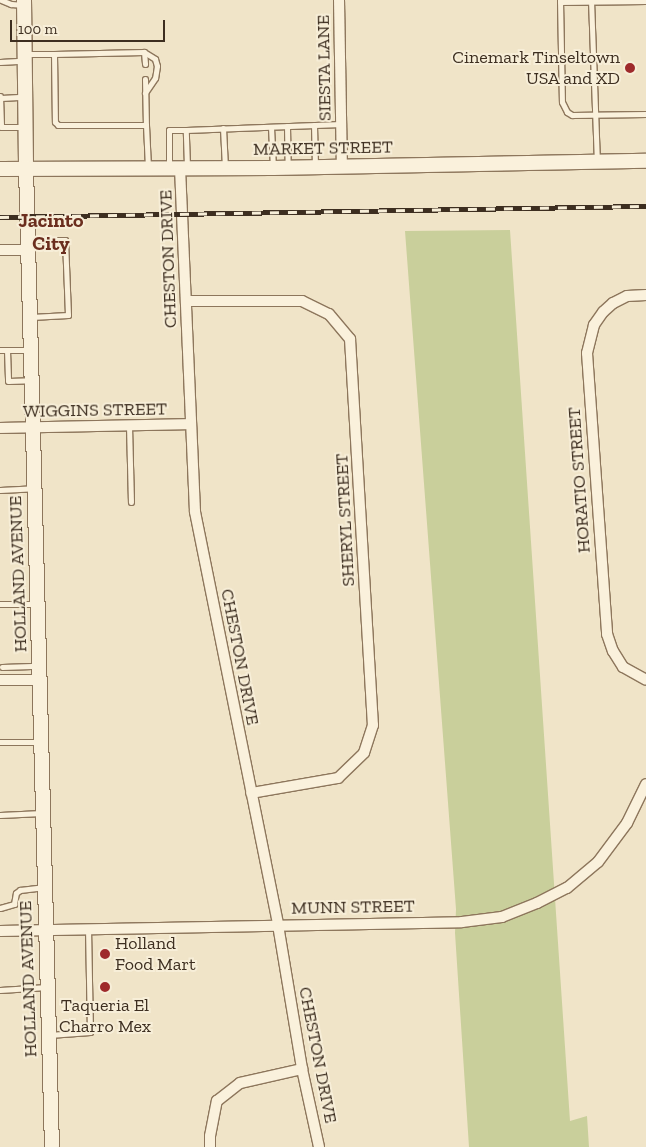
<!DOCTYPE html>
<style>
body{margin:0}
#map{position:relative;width:646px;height:1147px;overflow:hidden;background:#f0e4c8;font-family:"Zilla Slab",serif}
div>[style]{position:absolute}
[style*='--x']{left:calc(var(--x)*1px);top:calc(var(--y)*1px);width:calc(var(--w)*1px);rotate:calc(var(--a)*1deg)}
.green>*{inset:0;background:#c9cf9b}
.roads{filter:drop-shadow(1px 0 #8d765c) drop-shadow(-1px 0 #8d765c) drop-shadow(0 1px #8d765c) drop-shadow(0 -1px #8d765c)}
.lane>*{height:5px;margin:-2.5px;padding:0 2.5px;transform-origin:2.5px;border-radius:2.5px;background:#faf1dc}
.street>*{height:10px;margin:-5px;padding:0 5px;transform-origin:5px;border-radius:5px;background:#faf1dc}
.secondary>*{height:14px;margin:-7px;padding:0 7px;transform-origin:7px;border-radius:7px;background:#faf1dc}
.rail>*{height:5px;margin-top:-2.5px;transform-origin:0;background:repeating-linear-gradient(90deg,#f7eed8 0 9px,#3d2e20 0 18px);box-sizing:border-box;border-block:1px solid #3d2e20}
.dots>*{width:14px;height:14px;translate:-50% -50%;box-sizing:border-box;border:2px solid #f7eed8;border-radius:50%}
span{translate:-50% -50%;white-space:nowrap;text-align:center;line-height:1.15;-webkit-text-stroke:4px #f7eed8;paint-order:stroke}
.poi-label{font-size:18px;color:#3d2e20}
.right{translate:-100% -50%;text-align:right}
.left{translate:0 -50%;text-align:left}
.street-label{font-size:18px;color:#3d2e20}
.quarter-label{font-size:20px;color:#6b2e1e;font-weight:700}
.scale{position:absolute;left:10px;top:20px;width:155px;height:22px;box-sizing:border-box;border:2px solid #3d2e20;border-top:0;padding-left:6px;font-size:15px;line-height:18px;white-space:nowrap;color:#3d2e20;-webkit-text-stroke:4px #f7eed8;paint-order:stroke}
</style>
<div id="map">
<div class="green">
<div style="clip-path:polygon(510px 230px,570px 1121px,587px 1116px,589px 1147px,469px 1147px,455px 933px,456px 909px,405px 231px)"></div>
</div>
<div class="roads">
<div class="lane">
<div style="--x:1;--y:0;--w:11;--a:22"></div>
<div style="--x:11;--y:4;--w:13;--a:4"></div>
<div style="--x:560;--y:0;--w:102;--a:88.9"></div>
<div style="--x:562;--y:102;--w:11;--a:63"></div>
<div style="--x:567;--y:112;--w:6;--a:31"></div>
<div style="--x:572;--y:115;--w:74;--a:-0.8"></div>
<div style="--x:591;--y:0;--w:162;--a:87.9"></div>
<div style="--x:560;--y:2;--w:86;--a:-0.7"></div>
<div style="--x:144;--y:52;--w:13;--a:32"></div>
<div style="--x:155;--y:59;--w:7;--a:74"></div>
<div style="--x:157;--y:66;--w:12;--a:99"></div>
<div style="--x:155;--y:78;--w:18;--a:124"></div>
<div style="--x:26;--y:54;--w:28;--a:0"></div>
<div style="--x:54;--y:54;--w:68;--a:89.2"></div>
<div style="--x:55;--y:122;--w:4;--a:45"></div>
<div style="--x:58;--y:125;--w:88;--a:0"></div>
<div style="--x:146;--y:125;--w:43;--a:87.3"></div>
<div style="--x:54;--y:54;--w:90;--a:-1.3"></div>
<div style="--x:144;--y:52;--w:12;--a:85"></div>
<div style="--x:0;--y:62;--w:22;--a:-3"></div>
<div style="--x:145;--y:79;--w:46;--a:88.8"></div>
<div style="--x:0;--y:96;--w:31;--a:88"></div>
<div style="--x:1;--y:127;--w:25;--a:0"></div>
<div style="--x:1;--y:98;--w:22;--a:-3"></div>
<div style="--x:314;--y:125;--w:42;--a:88.6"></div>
<div style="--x:287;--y:126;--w:39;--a:89"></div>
<div style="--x:271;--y:127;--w:41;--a:87.2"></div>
<div style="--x:223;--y:128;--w:40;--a:87.1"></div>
<div style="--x:187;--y:166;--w:36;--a:-92"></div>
<div style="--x:186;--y:130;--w:155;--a:-2.2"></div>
<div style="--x:169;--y:168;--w:38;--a:-90"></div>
<div style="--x:169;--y:130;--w:17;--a:0"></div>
<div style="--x:28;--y:240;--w:37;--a:0"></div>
<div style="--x:65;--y:240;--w:75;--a:87.7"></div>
<div style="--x:68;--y:315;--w:37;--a:177"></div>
<div style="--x:0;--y:350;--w:29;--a:0"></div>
<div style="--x:7;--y:350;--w:31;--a:88"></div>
<div style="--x:8;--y:381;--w:23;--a:-2"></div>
<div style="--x:129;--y:426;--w:76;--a:88.5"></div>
<div style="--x:0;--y:490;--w:34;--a:-3"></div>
<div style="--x:0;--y:604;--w:37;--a:0"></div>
<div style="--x:2;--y:667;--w:37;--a:-2"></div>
<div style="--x:0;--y:742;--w:40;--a:0"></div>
<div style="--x:0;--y:815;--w:42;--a:-2.7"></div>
<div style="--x:0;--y:908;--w:15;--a:-16"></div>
<div style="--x:14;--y:904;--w:11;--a:-80"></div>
<div style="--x:16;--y:893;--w:5;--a:-37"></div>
<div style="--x:20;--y:890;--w:23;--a:-7"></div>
<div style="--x:0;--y:990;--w:47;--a:-3.7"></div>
<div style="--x:49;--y:1035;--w:41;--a:-4.2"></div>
<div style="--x:90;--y:1032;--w:103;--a:-91.1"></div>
</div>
<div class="street">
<div style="--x:339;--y:0;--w:166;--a:89"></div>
<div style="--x:180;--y:168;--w:344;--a:87.5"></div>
<div style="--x:195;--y:512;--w:421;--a:78.6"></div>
<div style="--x:278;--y:925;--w:146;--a:80.5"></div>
<div style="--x:302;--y:1069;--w:80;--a:77.7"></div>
<div style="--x:0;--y:250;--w:28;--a:0"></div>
<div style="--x:646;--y:295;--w:19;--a:177"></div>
<div style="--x:627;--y:296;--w:16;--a:153"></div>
<div style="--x:613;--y:303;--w:13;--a:138"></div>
<div style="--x:603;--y:312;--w:16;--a:125"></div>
<div style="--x:594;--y:325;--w:29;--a:104"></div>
<div style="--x:587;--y:353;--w:282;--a:85.9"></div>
<div style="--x:607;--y:634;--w:18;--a:71"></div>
<div style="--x:613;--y:651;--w:19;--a:58"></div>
<div style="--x:623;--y:667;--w:26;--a:29"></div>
<div style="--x:186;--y:301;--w:116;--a:0"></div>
<div style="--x:302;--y:301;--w:30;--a:26"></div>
<div style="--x:329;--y:314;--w:33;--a:50"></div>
<div style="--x:350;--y:339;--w:387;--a:86.6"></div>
<div style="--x:373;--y:725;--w:29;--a:108"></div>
<div style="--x:364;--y:753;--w:36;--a:136"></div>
<div style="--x:338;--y:778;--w:88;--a:170.2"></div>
<div style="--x:0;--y:428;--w:190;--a:-1.2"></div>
<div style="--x:0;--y:680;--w:39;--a:0"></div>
<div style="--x:0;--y:931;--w:462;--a:-1.1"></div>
<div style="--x:462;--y:922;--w:40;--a:-7.1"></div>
<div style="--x:502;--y:917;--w:38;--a:-22"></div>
<div style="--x:537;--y:903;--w:34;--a:-27"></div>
<div style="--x:567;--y:888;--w:40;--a:-40"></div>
<div style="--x:598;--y:862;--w:49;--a:-53.4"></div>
<div style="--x:627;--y:823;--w:43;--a:-64"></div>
<div style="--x:210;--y:1147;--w:11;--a:-90"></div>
<div style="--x:210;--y:1136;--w:36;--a:-79"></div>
<div style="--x:217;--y:1101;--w:29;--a:-38"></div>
<div style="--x:240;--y:1083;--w:64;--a:-12.7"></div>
</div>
<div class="secondary">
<div style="--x:24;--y:0;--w:168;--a:89.3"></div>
<div style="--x:26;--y:168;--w:979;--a:88.48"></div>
<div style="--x:0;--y:169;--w:273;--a:-0.2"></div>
<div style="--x:273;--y:168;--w:373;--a:-1.1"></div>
</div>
</div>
<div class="rail">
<div style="--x:0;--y:217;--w:646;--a:-0.98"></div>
</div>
<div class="dots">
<div style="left:630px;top:68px;background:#9e2a2b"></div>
<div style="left:105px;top:954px;background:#9e2a2b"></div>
<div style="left:105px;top:987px;background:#9e2a2b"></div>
</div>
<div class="poi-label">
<span class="right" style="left:620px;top:68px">Cinemark Tinseltown<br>USA and XD</span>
<span class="left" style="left:115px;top:954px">Holland<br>Food Mart</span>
<span style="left:105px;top:1016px">Taqueria El<br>Charro Mex</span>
</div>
<div class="street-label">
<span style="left:324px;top:68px;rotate:-91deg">SIESTA LANE</span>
<span style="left:323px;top:148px;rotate:-1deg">MARKET STREET</span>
<span style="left:168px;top:259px;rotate:-92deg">CHESTON DRIVE</span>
<span style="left:95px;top:410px;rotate:-1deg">WIGGINS STREET</span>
<span style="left:579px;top:480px;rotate:-94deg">HORATIO STREET</span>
<span style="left:345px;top:520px;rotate:-93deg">SHERYL STREET</span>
<span style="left:18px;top:574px;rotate:-92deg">HOLLAND AVENUE</span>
<span style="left:240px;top:657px;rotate:79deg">CHESTON DRIVE</span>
<span style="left:353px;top:907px;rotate:-1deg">MUNN STREET</span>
<span style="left:28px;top:979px;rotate:-92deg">HOLLAND AVENUE</span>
<span style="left:318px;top:1055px;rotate:79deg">CHESTON DRIVE</span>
</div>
<div class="quarter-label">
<span style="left:51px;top:232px">Jacinto<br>City</span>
</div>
<div class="scale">100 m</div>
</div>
